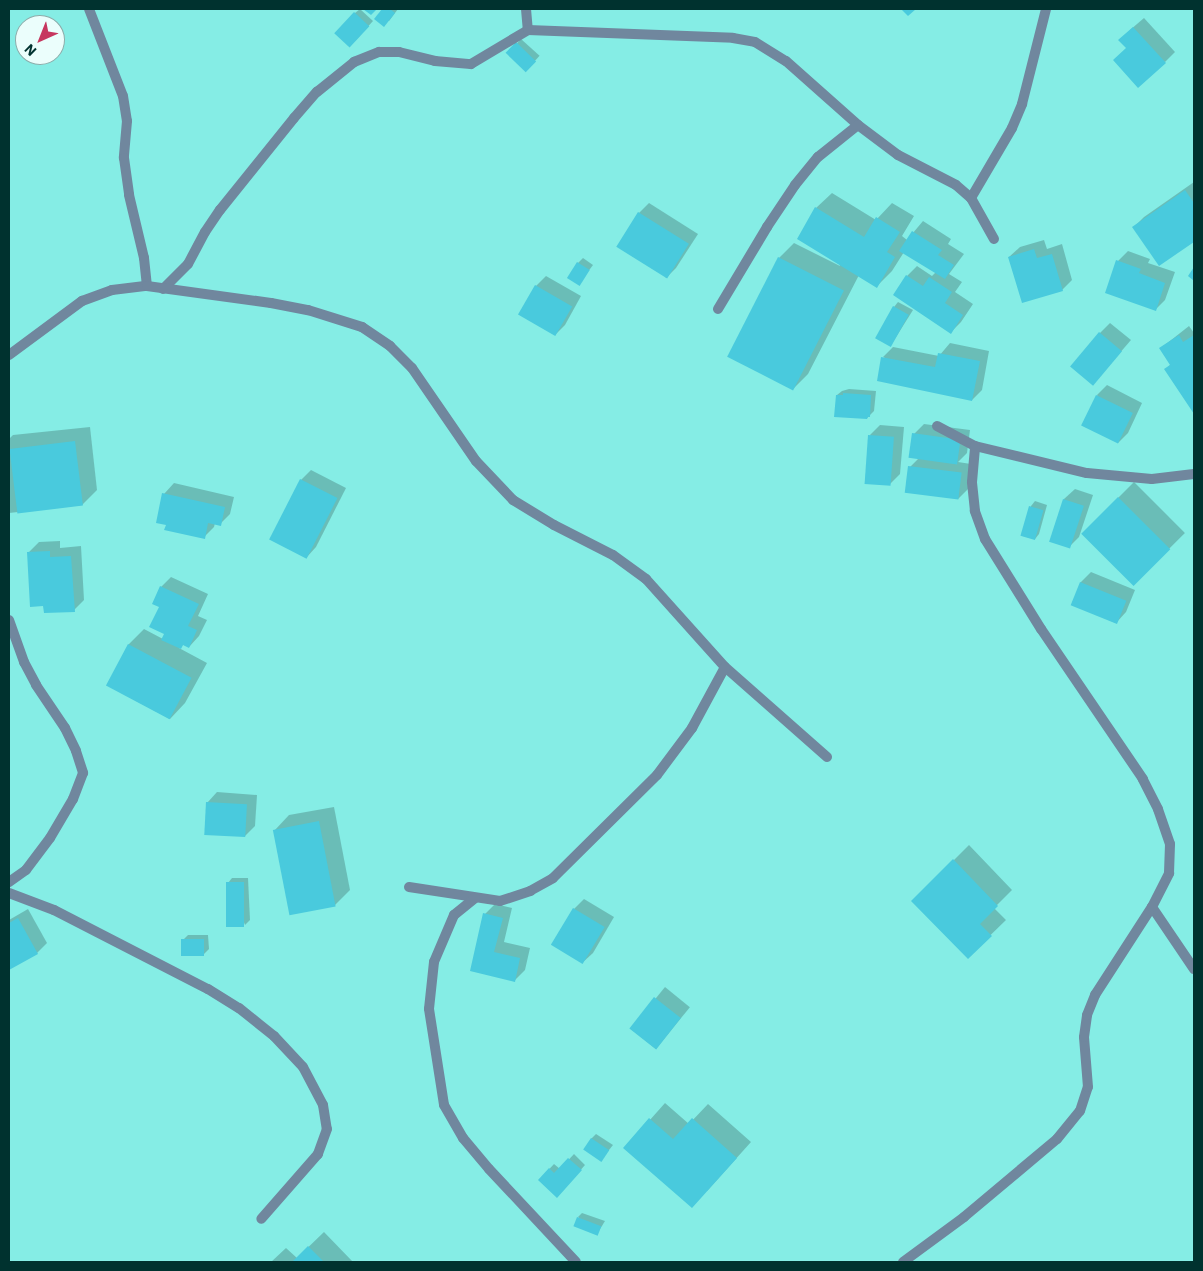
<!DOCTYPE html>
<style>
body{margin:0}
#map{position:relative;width:1203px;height:1271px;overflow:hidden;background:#85ede5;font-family:"IBM Plex Sans",sans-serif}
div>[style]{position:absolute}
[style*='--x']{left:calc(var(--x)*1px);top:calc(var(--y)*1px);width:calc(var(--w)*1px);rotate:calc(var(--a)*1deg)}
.shadow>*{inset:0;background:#0003;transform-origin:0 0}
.building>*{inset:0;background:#49cadd;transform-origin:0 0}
.minor>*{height:10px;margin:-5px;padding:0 5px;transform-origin:5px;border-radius:5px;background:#70879e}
span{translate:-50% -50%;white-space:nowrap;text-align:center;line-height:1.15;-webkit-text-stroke:4px #ebfefc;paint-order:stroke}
.frame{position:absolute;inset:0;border:10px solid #00322f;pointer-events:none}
.north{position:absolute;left:15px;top:15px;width:50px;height:50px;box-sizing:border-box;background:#ebfefc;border:1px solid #8dacaa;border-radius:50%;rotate:224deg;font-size:14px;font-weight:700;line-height:20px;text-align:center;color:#00322f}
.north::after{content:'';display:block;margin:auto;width:18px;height:22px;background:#c6375f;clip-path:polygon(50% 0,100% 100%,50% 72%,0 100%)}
</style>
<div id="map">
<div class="shadow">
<div style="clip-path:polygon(360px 9px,373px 21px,355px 41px,355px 13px)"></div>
<div style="clip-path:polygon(383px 9px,398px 9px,389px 21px,376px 19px)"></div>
<div style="clip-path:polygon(1144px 18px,1175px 52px,1165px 62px,1127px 48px,1130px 30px)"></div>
<div style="left:521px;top:39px;width:25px;height:19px;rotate:42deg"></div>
<div style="clip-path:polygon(1194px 182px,1194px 240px,1160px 264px,1134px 227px,1144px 217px)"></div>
<div style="clip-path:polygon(832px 193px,876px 220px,892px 203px,914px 216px,902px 236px,907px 240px,923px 221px,951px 239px,948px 244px,964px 254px,949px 274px,962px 282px,955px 292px,973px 304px,961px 322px,951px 332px,907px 276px,917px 266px,932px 276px,936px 272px,904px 252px,892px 271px,877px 286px,859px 275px,808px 374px,793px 389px,779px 258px,794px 243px,840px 266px,816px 208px)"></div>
<div style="clip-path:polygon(649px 203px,698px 234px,676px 268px,666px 278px,639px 213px)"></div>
<div style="clip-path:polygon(1044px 240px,1047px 249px,1062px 244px,1072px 280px,1062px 290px,1009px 257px,1020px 247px)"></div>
<div style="clip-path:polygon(1128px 251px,1150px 259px,1148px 263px,1175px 272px,1165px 300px,1155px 310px,1118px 261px)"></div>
<div style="clip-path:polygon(583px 258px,593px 265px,578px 285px,578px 263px)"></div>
<div style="clip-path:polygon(546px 276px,581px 296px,565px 325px,555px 335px,536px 286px)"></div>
<div style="clip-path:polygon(898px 302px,913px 310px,891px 345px,894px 307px)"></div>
<div style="clip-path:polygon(1110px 323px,1131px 340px,1093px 384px,1100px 333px)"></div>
<div style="clip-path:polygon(1189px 326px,1194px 333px,1194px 412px,1166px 369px,1171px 364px,1161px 348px)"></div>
<div style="clip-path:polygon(950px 343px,989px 351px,982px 390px,972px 400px,883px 357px,893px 347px,939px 356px)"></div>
<div style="clip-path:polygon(1107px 385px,1142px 403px,1128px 433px,1118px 443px,1097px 395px)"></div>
<div style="clip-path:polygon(849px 389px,876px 391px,874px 411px,867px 418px,837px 395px,842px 391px)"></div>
<div style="clip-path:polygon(924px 424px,970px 430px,967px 453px,958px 462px,971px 464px,968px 489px,958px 499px,910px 467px,919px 458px,914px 434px)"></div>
<div style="clip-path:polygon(880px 425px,904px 427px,900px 474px,890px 484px,870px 435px)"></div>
<div style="clip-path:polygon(90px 427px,97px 490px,82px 505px,9px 513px,9px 439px,13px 435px)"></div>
<div style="clip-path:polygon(311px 470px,346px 488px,316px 547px,306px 558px,301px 480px)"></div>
<div style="left:1134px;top:482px;width:72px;height:73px;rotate:45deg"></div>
<div style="clip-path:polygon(174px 483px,234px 497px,230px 514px,220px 524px,215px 523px,214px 527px,204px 537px,167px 524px,164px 494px)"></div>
<div style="clip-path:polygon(1075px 489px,1093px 495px,1079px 537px,1069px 547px,1064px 499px)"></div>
<div style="clip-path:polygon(1035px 501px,1047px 505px,1039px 534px,1035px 539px,1023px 536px,1031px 506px)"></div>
<div style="clip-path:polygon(60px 541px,60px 548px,81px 546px,84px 600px,74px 610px,29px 552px,39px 542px)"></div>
<div style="clip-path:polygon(1091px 572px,1135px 590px,1126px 612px,1116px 623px,1072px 604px,1081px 582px)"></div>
<div style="clip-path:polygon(171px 577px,208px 594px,198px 616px,207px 620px,199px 636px,189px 647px,184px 644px,179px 648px,207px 663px,185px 703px,170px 719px,107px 685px,129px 644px,144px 629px,163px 639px,166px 633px,160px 606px,161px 587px)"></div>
<div style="clip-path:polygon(217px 792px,257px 795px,255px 826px,245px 836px,207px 803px)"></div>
<div style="clip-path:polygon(334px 807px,350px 890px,335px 905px,274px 831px,289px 815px)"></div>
<div style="clip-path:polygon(969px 845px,1012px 890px,994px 908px,1006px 920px,968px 957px,913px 901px)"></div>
<div style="clip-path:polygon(232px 878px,248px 878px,250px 920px,245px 925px,228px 883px)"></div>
<div style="clip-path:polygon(584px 899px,614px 917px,593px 953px,582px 963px,574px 909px)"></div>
<div style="clip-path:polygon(495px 904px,512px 908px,504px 942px,530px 948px,525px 970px,515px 980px,471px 970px,485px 914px)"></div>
<div style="clip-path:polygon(28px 909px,47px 943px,37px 953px,9px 968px,9px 920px)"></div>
<div style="clip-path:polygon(188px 935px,208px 935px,209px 949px,204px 954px,183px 940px)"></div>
<div style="left:665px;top:987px;width:32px;height:54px;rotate:39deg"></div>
<div style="clip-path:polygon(665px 1103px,689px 1124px,708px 1104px,751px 1142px,707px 1191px,625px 1148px)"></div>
<div style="clip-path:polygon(596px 1134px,613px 1145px,601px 1160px,591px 1139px)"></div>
<div style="clip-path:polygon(574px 1154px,585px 1165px,562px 1191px,539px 1180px,554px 1164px,560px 1169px)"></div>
<div style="clip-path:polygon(582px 1213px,605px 1221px,597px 1234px,578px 1217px)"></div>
<div style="clip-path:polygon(324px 1232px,353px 1262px,271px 1262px,286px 1248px,297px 1258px)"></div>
</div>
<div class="building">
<div style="clip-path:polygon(363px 9px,377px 9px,371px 15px)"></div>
<div style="clip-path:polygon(382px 9px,390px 9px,395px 13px,384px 27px,374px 19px)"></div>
<div style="clip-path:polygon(901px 9px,916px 9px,908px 16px)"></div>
<div style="left:354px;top:12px;width:21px;height:29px;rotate:43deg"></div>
<div style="clip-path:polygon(1133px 27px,1166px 63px,1138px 88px,1113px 60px,1126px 48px,1118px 40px)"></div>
<div style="left:516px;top:42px;width:28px;height:15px;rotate:44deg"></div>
<div style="clip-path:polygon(1185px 190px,1194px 203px,1194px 242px,1159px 266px,1132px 227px)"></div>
<div style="clip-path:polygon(815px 207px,864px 237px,876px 217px,900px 232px,887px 252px,895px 257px,877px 288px,797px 239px)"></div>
<div style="left:638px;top:212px;width:60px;height:41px;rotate:32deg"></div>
<div style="clip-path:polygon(912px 231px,942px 250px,938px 255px,954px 265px,945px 279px,899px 251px)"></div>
<div style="clip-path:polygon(1034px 249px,1037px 258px,1052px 254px,1063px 291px,1022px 303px,1008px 257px)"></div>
<div style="left:778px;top:257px;width:74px;height:112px;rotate:27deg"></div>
<div style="clip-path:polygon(1116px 260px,1141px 269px,1139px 273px,1165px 283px,1156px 311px,1105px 293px)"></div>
<div style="left:577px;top:262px;width:15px;height:19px;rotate:32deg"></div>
<div style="clip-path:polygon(1194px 267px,1194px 281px,1188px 276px)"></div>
<div style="clip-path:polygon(906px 275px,923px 286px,929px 277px,952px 292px,945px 303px,963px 315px,951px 334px,893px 295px)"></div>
<div style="left:535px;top:285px;width:43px;height:34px;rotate:30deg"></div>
<div style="left:893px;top:306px;width:18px;height:37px;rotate:29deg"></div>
<div style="left:1099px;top:332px;width:30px;height:45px;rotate:40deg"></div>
<div style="clip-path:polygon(1179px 335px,1183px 342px,1194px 335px,1194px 414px,1164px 369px,1170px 365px,1159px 348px)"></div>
<div style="clip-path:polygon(938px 353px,980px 361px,972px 401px,877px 381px,881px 357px,935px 367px)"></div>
<div style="clip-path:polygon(843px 393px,871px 395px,870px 417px,868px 417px,867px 419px,834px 417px,836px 395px,843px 395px)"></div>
<div style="left:1096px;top:395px;width:41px;height:34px;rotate:26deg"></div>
<div style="left:912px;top:433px;width:49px;height:25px;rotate:8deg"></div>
<div style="left:868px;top:435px;width:26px;height:49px;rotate:4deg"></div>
<div style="left:75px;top:441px;width:65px;height:66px;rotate:83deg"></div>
<div style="left:908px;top:466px;width:54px;height:27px;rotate:7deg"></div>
<div style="left:300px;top:479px;width:42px;height:68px;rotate:27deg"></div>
<div style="clip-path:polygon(162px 493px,225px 507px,221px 526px,208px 523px,205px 539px,164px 530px,166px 525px,156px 523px)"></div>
<div style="left:1118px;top:497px;width:74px;height:52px;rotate:45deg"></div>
<div style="left:1063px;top:499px;width:22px;height:45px;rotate:18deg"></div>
<div style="left:1029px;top:506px;width:15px;height:31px;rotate:16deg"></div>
<div style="clip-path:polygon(50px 551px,50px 557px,71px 556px,75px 612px,44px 613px,43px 606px,30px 607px,27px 552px)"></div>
<div style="left:1080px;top:582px;width:50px;height:25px;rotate:22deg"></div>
<div style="clip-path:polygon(160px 586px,199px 604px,188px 626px,197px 630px,189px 648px,183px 645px,181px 649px,161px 640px,164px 634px,149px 627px,159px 607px,152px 604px)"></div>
<div style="left:128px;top:644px;width:72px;height:47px;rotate:28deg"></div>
<div style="left:206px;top:802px;width:41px;height:33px;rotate:3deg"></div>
<div style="left:319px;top:821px;width:87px;height:47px;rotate:79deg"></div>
<div style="clip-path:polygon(953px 859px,998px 906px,980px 924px,992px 936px,968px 959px,911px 901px)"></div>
<div style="left:226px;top:882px;width:18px;height:45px"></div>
<div style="left:573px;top:908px;width:37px;height:43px;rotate:31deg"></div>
<div style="clip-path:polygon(483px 913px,503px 918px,494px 952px,520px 958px,515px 982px,470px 971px)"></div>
<div style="clip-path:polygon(18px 918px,38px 954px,9px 970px,9px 923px)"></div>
<div style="left:181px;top:939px;width:23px;height:17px"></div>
<div style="left:654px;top:997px;width:34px;height:40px;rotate:38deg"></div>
<div style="clip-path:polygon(649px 1118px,673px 1139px,692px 1118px,737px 1158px,692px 1208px,623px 1148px)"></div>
<div style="left:591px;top:1138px;width:22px;height:14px;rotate:34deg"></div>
<div style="clip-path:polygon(568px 1158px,582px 1170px,557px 1198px,538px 1180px,549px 1168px,554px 1173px)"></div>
<div style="left:577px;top:1217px;width:26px;height:10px;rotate:21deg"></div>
<div style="clip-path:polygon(308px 1246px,324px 1262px,292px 1262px)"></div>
</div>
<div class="minor">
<div style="--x:89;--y:9;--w:93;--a:68.7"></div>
<div style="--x:123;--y:96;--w:25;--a:81"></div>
<div style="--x:127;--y:121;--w:37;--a:95"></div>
<div style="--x:124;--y:158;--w:37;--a:82"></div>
<div style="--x:129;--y:195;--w:65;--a:76.6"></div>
<div style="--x:144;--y:258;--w:28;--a:84"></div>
<div style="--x:526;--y:9;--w:21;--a:85"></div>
<div style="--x:971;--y:198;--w:81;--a:-59.6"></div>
<div style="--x:1012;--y:128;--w:26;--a:-67"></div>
<div style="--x:1022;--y:104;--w:98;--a:-75.8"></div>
<div style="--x:163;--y:289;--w:35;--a:-45"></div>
<div style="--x:188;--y:264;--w:36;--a:-62"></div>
<div style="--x:205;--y:232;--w:27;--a:-56"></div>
<div style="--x:220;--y:210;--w:118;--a:-51.2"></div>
<div style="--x:294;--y:118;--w:35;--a:-49"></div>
<div style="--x:317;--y:92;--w:48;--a:-39"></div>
<div style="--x:354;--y:62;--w:27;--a:-22"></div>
<div style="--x:379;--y:52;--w:20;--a:0"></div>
<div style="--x:399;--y:52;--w:37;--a:14"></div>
<div style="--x:435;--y:61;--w:36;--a:5"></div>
<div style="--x:471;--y:64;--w:66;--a:-30.8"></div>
<div style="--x:528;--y:30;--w:205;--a:2.2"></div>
<div style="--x:733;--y:38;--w:22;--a:10"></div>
<div style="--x:755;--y:42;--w:36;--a:32"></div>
<div style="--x:786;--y:61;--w:96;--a:41.6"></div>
<div style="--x:858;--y:125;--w:50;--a:36.9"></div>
<div style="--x:898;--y:155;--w:65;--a:27.3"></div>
<div style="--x:956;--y:185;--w:20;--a:41"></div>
<div style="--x:971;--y:198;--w:47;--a:60.7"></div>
<div style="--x:718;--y:309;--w:96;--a:-59.1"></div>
<div style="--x:767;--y:227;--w:50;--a:-56.3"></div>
<div style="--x:795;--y:185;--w:36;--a:-51"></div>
<div style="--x:818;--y:157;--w:51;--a:-38.7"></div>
<div style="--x:9;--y:355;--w:91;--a:-36.5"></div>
<div style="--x:82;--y:301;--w:32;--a:-20"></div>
<div style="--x:112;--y:290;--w:35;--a:-7"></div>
<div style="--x:147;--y:286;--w:125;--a:7.8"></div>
<div style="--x:271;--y:303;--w:38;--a:11"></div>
<div style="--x:308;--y:310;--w:57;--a:17.5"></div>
<div style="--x:362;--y:327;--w:34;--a:34"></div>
<div style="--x:390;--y:346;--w:31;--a:45"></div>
<div style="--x:412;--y:368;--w:113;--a:55.5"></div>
<div style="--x:476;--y:461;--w:54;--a:46.5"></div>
<div style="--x:513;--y:500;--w:48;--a:31.4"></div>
<div style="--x:554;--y:525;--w:66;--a:27"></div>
<div style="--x:613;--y:555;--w:41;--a:36"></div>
<div style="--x:646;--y:579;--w:118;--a:48.1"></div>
<div style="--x:725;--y:667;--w:136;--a:41.4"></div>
<div style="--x:937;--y:426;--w:43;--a:27.8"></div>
<div style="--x:975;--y:446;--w:115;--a:13.6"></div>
<div style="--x:1087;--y:473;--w:65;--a:5.3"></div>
<div style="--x:1152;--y:479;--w:42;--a:-6.8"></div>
<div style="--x:9;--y:620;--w:45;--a:70.3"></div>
<div style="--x:24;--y:662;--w:26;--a:62"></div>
<div style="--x:36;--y:685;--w:52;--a:56"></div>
<div style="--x:65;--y:728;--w:25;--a:64"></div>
<div style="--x:76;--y:751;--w:23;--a:72"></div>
<div style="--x:83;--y:773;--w:28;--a:111"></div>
<div style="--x:73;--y:799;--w:45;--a:120.5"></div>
<div style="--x:50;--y:838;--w:40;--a:127"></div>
<div style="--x:26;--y:870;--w:21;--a:145"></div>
<div style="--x:409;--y:887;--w:92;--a:8.7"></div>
<div style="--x:500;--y:901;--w:32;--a:-18"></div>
<div style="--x:530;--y:891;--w:26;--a:-29"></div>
<div style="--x:553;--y:878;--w:146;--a:-44.7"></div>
<div style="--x:657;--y:775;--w:59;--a:-53.3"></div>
<div style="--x:692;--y:728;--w:69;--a:-61.6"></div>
<div style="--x:9;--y:893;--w:48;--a:20.7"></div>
<div style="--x:54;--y:910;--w:173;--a:27.2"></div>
<div style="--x:208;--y:989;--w:36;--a:32"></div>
<div style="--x:239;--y:1008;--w:45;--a:38.7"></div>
<div style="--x:274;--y:1036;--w:42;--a:46.9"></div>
<div style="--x:303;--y:1067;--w:43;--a:62.2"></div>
<div style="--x:323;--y:1105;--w:24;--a:81"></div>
<div style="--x:327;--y:1129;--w:27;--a:110"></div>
<div style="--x:318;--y:1154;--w:86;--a:131.2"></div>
<div style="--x:475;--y:898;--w:27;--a:141"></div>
<div style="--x:454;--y:915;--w:51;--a:113.1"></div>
<div style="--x:434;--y:962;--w:47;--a:96.1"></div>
<div style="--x:429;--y:1009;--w:97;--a:81.1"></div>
<div style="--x:444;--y:1105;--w:38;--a:60"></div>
<div style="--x:463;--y:1138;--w:40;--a:50"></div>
<div style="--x:489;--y:1169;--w:127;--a:46.9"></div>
<div style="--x:1152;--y:907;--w:75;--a:55.9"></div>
<div style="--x:903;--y:1262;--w:76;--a:-36.4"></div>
<div style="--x:964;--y:1217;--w:121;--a:-40"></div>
<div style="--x:1057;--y:1139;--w:36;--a:-51"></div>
<div style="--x:1080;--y:1111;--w:25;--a:-72"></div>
<div style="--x:1088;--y:1087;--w:50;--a:-94.6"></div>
<div style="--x:1084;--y:1037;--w:22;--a:-82"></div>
<div style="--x:1087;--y:1015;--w:22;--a:-68"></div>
<div style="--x:1095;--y:995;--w:105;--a:-57.1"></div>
<div style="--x:1152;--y:907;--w:38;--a:-63"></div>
<div style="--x:1169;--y:873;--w:29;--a:-88"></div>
<div style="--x:1170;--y:844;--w:37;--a:-109"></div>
<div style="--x:1158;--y:809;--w:34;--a:-117"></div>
<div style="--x:1143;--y:779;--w:181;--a:-124.2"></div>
<div style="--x:1041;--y:629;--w:106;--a:-121.9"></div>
<div style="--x:985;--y:539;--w:30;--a:-110"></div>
<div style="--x:975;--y:511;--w:29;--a:-96"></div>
<div style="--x:972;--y:482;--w:36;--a:-85"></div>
</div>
<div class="frame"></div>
<div class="north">N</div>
</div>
